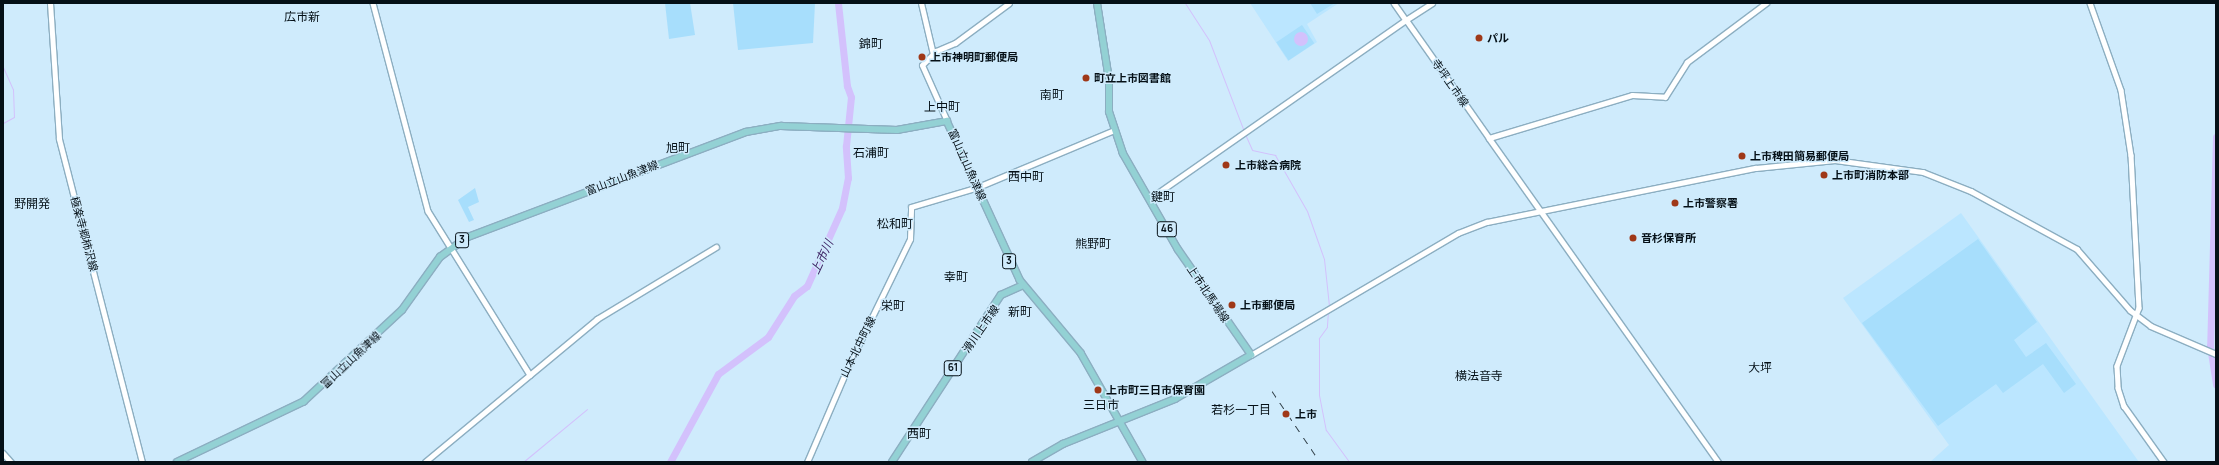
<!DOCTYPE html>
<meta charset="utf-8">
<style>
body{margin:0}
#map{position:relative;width:2219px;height:465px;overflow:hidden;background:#cfebfc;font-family:Manrope,"Noto Sans JP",sans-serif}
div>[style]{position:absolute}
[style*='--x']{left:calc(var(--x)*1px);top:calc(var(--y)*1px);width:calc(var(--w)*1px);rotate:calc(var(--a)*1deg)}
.built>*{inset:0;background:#bbe6ff}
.green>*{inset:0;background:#a7defc;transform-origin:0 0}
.water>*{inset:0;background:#d3c1fc}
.round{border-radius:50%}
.stream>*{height:1px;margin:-0.5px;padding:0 0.5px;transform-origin:0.5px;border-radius:0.5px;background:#d3c1fc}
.river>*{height:7px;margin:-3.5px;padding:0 3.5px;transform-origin:3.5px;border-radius:3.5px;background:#d3c1fc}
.roads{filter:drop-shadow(1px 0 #8caec1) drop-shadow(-1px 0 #8caec1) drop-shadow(0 1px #8caec1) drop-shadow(0 -1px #8caec1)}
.tertiary>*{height:4.5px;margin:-2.25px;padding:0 2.25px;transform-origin:2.25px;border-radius:2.25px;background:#fff}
.secondary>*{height:5px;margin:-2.5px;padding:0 2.5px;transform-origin:2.5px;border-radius:2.5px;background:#fff}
.primary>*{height:5.5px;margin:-2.75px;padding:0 2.75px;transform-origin:2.75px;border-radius:2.75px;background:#93d1d4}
.rail>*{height:1px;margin-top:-0.5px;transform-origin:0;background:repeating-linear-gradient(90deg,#303f48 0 7px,transparent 0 14px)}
.dots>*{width:11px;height:11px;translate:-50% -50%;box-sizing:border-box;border:2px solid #cfebfc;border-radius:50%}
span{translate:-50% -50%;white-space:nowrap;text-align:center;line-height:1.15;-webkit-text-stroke:3px #cfebfc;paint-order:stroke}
.shield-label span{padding:1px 3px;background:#cfebfc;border:1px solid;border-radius:3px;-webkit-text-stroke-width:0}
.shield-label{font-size:10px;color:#051017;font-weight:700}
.poi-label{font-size:11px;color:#051017;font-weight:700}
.left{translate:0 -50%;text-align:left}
.street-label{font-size:11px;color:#051017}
.neighbourhood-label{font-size:12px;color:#051017}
.water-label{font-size:12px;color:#3a1f61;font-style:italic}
.frame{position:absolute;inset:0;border:4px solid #051017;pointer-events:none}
</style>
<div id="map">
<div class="built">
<div style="clip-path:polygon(1250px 3px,1339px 3px,1307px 24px,1317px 42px,1288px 61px)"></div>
<div style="clip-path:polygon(1961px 213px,2101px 409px,2139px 462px,1930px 462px,1949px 445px,1843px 298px)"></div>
</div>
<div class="green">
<div style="clip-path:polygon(665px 3px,690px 3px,695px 35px,669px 39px)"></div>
<div style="clip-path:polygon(733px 3px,815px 3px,813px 43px,738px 50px)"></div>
<div style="clip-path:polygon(1310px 3px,1335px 3px,1317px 14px)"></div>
<div style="left:1302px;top:25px;width:22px;height:31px;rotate:56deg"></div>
<div style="clip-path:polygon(475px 188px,479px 202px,468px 207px,474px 220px,469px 222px,458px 200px)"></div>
<div style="clip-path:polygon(1978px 239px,2037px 322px,2014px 340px,2026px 357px,2046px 343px,2076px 384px,2064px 393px,2043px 364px,2003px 393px,1996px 384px,1938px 426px,1862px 323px)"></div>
</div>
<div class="water">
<div class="round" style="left:1294px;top:32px;width:14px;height:14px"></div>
</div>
<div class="stream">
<div style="--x:1185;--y:3;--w:44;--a:57"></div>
<div style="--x:1209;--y:40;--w:97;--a:69"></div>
<div style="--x:3;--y:67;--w:24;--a:66"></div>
<div style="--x:13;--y:89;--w:28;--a:88"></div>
<div style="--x:14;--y:117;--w:13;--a:151"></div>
<div style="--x:1245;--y:134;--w:17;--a:66"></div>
<div style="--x:1252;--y:150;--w:24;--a:12"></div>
<div style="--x:1275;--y:155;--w:64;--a:60.3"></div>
<div style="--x:1307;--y:211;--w:51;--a:70.5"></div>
<div style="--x:1324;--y:259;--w:47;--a:83.9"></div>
<div style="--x:1328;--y:311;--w:16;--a:94"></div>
<div style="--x:1327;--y:327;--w:14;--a:126"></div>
<div style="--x:1319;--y:338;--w:57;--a:90"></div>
<div style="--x:1319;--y:395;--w:36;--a:79"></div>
<div style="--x:1326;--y:430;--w:39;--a:54"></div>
<div style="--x:523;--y:462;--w:83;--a:-39.6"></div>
</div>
<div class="river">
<div style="--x:2216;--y:137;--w:209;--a:91.6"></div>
<div style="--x:2210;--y:346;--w:39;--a:81"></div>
<div style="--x:670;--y:462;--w:100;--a:-61.4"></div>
<div style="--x:718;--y:374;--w:62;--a:-36.5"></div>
<div style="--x:768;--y:337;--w:49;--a:-57.6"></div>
<div style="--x:794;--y:296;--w:16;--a:-38"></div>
<div style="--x:807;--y:286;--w:85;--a:-65.8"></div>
<div style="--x:842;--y:208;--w:31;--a:-79"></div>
<div style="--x:848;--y:178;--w:32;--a:-94"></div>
<div style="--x:846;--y:146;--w:49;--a:-84.2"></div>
<div style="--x:851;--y:97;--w:12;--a:-110"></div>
<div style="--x:847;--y:86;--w:83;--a:-96.2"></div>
</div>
<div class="roads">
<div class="tertiary">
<div style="--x:373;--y:3;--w:215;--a:75.2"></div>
<div style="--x:428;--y:211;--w:193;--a:58.1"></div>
<div style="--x:1394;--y:3;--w:21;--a:55"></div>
<div style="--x:1406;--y:20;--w:31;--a:-33"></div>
<div style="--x:2090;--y:3;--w:92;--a:70.4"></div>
<div style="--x:2121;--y:90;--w:66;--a:81.3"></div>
<div style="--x:2131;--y:155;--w:153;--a:87"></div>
<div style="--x:2139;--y:308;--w:62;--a:110.8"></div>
<div style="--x:2117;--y:366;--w:22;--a:87"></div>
<div style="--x:2118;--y:388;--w:19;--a:72"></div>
<div style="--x:2124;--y:406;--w:69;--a:54.5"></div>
<div style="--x:1489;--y:138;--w:397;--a:54.7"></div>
<div style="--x:978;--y:187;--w:147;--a:-22.7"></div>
<div style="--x:1251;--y:355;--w:240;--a:-30.5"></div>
<div style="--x:1458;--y:233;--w:31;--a:-21"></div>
<div style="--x:1487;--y:222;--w:274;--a:-11.4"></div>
<div style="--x:1756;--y:168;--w:79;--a:-5.8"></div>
<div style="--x:1835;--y:160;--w:89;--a:7.8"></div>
<div style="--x:1923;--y:172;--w:52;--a:21.6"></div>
<div style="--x:1971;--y:191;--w:121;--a:28.7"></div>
<div style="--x:2077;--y:249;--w:81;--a:49"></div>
<div style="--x:2130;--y:310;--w:26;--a:37"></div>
<div style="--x:2151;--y:326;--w:71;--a:23.3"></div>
<div style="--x:3;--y:453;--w:12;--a:48"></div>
<div style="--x:425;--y:462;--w:224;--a:-39.7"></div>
<div style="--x:597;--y:319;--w:139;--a:-31.2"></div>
</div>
<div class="secondary">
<div style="--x:50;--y:3;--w:136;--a:86.2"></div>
<div style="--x:59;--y:139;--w:333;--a:75.6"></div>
<div style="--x:921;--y:3;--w:52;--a:76.8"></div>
<div style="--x:947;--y:121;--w:61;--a:-114.1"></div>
<div style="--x:922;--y:65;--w:20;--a:-45"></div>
<div style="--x:936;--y:51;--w:21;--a:-23"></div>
<div style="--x:955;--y:43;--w:67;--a:-36.5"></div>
<div style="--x:1149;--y:199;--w:313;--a:-34.9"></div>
<div style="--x:1406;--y:20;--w:144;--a:54.9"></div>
<div style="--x:1489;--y:138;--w:149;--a:-16.7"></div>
<div style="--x:1632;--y:95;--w:33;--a:3"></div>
<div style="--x:1665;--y:97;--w:41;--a:-57.8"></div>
<div style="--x:1687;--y:62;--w:99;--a:-36.8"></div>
<div style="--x:807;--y:462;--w:109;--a:-66.7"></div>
<div style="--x:850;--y:362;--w:137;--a:-64"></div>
<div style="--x:910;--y:239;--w:32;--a:-88"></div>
<div style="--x:911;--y:207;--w:70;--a:-16.6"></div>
</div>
<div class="primary">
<div style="--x:177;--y:462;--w:140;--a:-25.5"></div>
<div style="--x:303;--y:402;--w:135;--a:-42.9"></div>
<div style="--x:402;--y:310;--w:65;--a:-54.4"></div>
<div style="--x:440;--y:257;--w:34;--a:-36"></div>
<div style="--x:468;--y:237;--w:297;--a:-20.7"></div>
<div style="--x:746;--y:132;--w:36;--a:-10"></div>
<div style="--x:781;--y:126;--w:116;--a:2"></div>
<div style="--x:897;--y:130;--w:51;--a:-10.2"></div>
<div style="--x:947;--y:121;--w:175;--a:65.3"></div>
<div style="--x:1020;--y:280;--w:95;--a:50.1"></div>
<div style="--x:1081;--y:353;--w:125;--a:60.4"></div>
<div style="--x:892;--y:462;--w:199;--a:-56.9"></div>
<div style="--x:1001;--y:295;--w:24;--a:-24"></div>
<div style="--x:1032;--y:462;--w:36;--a:-30"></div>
<div style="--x:1063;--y:444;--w:121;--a:-21.9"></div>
<div style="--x:1175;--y:399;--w:88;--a:-30.1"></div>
<div style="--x:1251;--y:355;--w:128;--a:-124.8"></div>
<div style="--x:1178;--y:250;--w:111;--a:-119.8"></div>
<div style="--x:1123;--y:154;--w:44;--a:-108.4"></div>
<div style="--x:1109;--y:112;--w:32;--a:-90"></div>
<div style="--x:1109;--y:80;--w:78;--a:-98.9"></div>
</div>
</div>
<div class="rail">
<div style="--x:1272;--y:391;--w:86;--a:55.9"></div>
</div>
<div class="dots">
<div style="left:1479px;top:38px;background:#9f3818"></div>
<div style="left:922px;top:57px;background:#9f3818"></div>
<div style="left:1086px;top:78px;background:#9f3818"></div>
<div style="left:1742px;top:156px;background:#9f3818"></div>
<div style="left:1226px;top:165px;background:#9f3818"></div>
<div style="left:1824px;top:175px;background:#9f3818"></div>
<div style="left:1675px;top:203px;background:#9f3818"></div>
<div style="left:1633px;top:238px;background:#9f3818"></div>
<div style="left:1232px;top:305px;background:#9f3818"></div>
<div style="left:1098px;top:390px;background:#9f3818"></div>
<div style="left:1286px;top:414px;background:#9f3818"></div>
</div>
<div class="shield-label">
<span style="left:1167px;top:229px">46</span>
<span style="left:462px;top:240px">3</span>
<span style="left:1009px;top:261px">3</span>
<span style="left:953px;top:368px">61</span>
</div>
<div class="poi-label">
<span class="left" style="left:1487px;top:38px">パル</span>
<span class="left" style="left:930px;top:57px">上市神明町郵便局</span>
<span class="left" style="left:1094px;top:78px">町立上市図書館</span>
<span class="left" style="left:1750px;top:156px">上市稗田簡易郵便局</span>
<span class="left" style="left:1235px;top:165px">上市総合病院</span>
<span class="left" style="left:1832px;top:175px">上市町消防本部</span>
<span class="left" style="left:1683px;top:203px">上市警察署</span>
<span class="left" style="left:1641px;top:238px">音杉保育所</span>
<span class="left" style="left:1240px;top:305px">上市郵便局</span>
<span class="left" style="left:1106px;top:390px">上市町三日市保育園</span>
<span class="left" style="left:1295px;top:414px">上市</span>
</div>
<div class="street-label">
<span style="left:1450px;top:83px;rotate:55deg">寺坪上市線</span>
<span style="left:967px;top:165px;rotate:66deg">富山立山魚津線</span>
<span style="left:622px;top:178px;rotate:-21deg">富山立山魚津線</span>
<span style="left:84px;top:234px;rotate:75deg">極楽寺郷柿沢線</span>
<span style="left:1208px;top:294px;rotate:56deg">上市北馬場線</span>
<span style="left:981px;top:329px;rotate:-55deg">滑川上市線</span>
<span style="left:858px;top:347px;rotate:-64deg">山本北中町線</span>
<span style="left:351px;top:360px;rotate:-43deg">富山立山魚津線</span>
</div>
<div class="neighbourhood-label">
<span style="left:302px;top:17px">広市新</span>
<span style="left:871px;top:44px">錦町</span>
<span style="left:1052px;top:95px">南町</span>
<span style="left:942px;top:107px">上中町</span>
<span style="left:678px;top:148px">旭町</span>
<span style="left:871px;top:153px">石浦町</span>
<span style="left:1026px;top:177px">西中町</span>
<span style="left:1163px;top:197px">鍵町</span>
<span style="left:32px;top:204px">野開発</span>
<span style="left:895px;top:224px">松和町</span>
<span style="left:1093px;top:244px">熊野町</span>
<span style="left:956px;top:277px">幸町</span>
<span style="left:893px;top:306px">栄町</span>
<span style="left:1020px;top:312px">新町</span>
<span style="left:1760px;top:368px">大坪</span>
<span style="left:1479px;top:376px">横法音寺</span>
<span style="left:1101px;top:405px">三日市</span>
<span style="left:1241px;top:410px">若杉一丁目</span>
<span style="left:919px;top:434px">西町</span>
</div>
<div class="water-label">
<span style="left:822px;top:257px;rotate:-65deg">上市川</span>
</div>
<div class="frame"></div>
</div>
